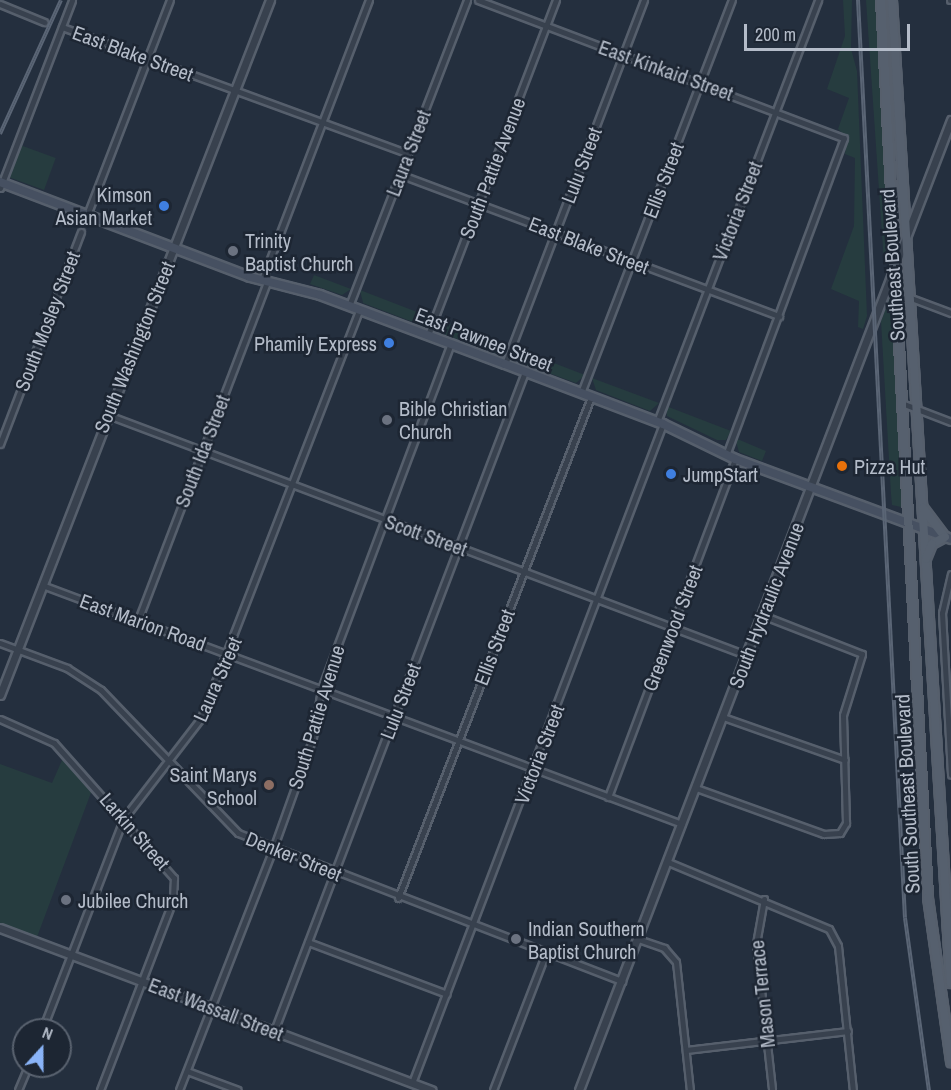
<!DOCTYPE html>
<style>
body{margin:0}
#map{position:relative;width:951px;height:1090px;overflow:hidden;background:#242f3e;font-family:"Archivo Narrow",sans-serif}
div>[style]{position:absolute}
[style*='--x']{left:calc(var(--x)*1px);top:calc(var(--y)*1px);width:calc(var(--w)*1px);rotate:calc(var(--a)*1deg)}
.green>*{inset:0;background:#263c3f;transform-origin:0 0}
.roads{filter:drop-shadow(2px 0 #565f6c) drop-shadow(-2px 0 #565f6c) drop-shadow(0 2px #565f6c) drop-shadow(0 -2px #565f6c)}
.minor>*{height:5px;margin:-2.5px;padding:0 2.5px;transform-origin:2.5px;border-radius:2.5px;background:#38414e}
.tertiary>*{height:7px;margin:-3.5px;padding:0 3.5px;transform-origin:3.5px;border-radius:3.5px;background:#38414e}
.secondary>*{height:8px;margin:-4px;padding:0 4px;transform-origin:4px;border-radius:4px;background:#465061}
.primary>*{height:8px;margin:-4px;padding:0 4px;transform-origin:4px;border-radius:4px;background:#56606e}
.rail>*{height:4px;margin-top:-2px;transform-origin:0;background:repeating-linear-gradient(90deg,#1d2633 0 4.5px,#5a6575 0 9px);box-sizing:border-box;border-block:2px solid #5a6575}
.dots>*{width:16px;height:16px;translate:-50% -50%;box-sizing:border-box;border:3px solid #1d2633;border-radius:50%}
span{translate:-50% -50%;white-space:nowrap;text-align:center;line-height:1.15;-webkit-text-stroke:5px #1d2633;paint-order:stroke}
.street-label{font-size:20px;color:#b4bcc9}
.poi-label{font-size:20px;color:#b4bcc9}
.right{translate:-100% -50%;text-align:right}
.left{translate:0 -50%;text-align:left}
.north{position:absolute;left:12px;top:1018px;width:60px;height:60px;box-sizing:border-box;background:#1d2633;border:2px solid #59626f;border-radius:50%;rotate:21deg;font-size:16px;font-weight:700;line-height:24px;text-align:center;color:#b4bcc9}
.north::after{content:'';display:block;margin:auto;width:21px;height:27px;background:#8ab4f8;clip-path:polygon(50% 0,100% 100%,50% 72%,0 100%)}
.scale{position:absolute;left:744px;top:24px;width:166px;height:27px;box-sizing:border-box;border:3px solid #b4bcc9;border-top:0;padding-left:8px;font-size:18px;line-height:21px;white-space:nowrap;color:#b4bcc9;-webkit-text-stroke:4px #1d2633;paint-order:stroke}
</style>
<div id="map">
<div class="green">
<div style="clip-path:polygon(843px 0,852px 0,851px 49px,857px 71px,867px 316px,863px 329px,858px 327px,859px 301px,831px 289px,854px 226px,855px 158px,845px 154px,847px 138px,838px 129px,849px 98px,827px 89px,845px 36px)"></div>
<div style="clip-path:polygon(866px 0,875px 0,890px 247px,884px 263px)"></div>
<div style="left:20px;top:145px;width:38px;height:34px;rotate:20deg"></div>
<div style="clip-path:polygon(314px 275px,351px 289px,342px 295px,310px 284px)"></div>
<div style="clip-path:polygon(892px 289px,904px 502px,901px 507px,892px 505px,891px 494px,881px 321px)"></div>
<div style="clip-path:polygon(360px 290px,430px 317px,421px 325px,363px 303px)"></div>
<div style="clip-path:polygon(437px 319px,507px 346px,498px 354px,441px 333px)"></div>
<div style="clip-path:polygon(515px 348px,585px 375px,576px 383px,519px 362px)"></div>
<div style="clip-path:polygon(592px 378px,659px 403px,650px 411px,596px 390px)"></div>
<div style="clip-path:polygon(666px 406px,731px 431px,726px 440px,717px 440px,667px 416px)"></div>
<div style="clip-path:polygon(735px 438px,766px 451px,762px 461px,739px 452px)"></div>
<div style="clip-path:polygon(63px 758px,92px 790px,37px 937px,0 923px,0 764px,52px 783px)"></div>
</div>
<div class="roads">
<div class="minor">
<div style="--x:478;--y:0;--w:391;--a:20.7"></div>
<div style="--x:844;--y:138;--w:338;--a:110.4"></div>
<div style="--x:950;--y:0;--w:1;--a:0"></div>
<div style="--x:0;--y:4;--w:48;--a:22.2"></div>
<div style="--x:62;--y:27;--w:367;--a:20.1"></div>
<div style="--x:399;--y:174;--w:406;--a:20.5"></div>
<div style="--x:0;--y:188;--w:201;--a:-69"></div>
<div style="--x:87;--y:215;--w:230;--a:-68.9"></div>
<div style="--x:262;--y:280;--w:300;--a:-69.1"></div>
<div style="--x:911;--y:298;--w:43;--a:20.6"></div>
<div style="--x:349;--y:306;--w:328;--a:-68.9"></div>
<div style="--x:428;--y:335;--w:359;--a:-69.1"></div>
<div style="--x:505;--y:364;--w:390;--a:-69.1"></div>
<div style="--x:581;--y:393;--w:421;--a:-69"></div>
<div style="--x:904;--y:404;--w:50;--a:21"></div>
<div style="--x:108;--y:415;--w:682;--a:20.62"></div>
<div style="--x:657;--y:422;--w:452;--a:-69.1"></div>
<div style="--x:0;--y:444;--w:227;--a:-69.1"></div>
<div style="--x:951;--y:574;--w:40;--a:103"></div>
<div style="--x:942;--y:613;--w:162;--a:86.8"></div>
<div style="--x:42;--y:585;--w:683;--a:20.48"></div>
<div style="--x:138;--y:620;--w:362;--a:-69.1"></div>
<div style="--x:0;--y:643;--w:72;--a:20.5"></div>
<div style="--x:67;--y:668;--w:40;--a:32.9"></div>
<div style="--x:101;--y:690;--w:198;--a:46.2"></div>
<div style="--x:238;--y:833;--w:412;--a:21.1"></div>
<div style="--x:723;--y:717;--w:129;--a:19.4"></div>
<div style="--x:0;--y:719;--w:59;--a:24"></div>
<div style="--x:54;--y:743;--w:181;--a:48.4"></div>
<div style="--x:174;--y:878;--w:22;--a:93"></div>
<div style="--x:173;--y:900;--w:204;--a:111"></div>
<div style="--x:696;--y:788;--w:136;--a:19.8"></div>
<div style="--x:824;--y:834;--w:16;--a:-4"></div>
<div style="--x:840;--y:833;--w:12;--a:-59"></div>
<div style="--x:846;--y:823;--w:108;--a:-91.6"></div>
<div style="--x:843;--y:715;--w:64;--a:-72.7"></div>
<div style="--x:862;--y:654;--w:107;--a:-158.7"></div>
<div style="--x:608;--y:797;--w:361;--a:-69.4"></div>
<div style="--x:668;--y:862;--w:174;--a:22.6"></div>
<div style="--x:829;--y:929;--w:19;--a:62"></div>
<div style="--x:838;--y:946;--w:145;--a:84.1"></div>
<div style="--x:398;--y:898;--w:537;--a:-68.93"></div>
<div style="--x:764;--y:899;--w:46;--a:100.1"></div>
<div style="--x:756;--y:944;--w:147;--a:83.7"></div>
<div style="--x:638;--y:939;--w:28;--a:19"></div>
<div style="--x:664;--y:948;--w:18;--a:49"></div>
<div style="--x:676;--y:962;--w:129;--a:83.8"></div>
<div style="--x:308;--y:942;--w:148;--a:20.5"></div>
<div style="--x:42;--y:1030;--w:227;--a:-68.9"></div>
<div style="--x:124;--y:818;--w:126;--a:-52.4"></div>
<div style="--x:201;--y:718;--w:438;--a:-68.8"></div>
<div style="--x:274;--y:1031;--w:705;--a:-69.15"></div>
<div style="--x:686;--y:1050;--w:163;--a:-6.7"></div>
<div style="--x:187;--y:1071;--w:54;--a:20.4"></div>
<div style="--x:412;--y:1083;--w:705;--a:-69.15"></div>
<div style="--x:18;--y:1090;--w:26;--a:-67"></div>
<div style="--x:179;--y:1090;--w:259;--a:-68.7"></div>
<div style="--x:273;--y:849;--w:119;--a:-70.3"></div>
<div style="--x:313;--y:737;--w:49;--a:-80.5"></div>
<div style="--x:321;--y:689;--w:369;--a:-69.4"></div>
<div style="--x:493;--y:1090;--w:147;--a:-68.9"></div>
</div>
<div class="tertiary">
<div style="--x:0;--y:695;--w:746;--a:-68.77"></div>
<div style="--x:0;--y:928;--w:461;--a:20.6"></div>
<div style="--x:579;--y:1090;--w:1039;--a:-69.02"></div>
</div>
<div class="secondary">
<div style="--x:0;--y:182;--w:267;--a:20.8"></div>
<div style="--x:250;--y:277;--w:72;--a:14.4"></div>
<div style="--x:320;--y:295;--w:197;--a:20.5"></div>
<div style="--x:505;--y:364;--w:169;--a:20.8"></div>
<div style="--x:663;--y:424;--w:80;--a:25.9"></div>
<div style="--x:735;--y:459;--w:230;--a:20.3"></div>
</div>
<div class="primary">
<div style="--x:881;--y:0;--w:899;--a:87"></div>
<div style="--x:928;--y:898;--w:166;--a:82"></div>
<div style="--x:892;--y:0;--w:985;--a:86.57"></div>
<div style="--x:923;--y:508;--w:36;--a:53"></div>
<div style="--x:945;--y:537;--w:15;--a:152"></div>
<div style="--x:932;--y:544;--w:16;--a:112"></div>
</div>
</div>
<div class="rail">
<div style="--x:858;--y:0;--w:919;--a:87.07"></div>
<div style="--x:905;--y:918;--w:174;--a:82.1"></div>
<div style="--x:0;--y:134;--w:147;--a:-65.5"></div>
</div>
<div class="dots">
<div style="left:164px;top:206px;background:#3f7fe0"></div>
<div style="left:233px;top:251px;background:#6b7280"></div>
<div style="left:389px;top:343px;background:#3f7fe0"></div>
<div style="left:387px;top:420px;background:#6b7280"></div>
<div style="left:842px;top:466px;background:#e8710a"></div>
<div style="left:671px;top:474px;background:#3f7fe0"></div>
<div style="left:269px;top:785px;background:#8d6e63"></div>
<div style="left:66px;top:900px;background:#6b7280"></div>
<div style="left:516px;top:939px;background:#6b7280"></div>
</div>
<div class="street-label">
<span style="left:133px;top:53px;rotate:20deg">East Blake Street</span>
<span style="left:666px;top:70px;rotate:20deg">East Kinkaid Street</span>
<span style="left:408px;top:153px;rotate:-69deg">Laura Street</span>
<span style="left:581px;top:165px;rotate:-69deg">Lulu Street</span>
<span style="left:492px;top:168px;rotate:-69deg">South Pattie Avenue</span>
<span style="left:663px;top:180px;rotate:-69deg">Ellis Street</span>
<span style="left:737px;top:211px;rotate:-69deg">Victoria Street</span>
<span style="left:589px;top:245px;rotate:21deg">East Blake Street</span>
<span style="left:892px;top:265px;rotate:-94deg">Southeast Boulevard</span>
<span style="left:47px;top:321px;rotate:-69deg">South Mosley Street</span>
<span style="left:484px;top:339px;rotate:21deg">East Pawnee Street</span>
<span style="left:134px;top:347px;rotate:-68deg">South Washington Street</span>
<span style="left:202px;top:451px;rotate:-69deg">South Ida Street</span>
<span style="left:426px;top:535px;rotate:20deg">Scott Street</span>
<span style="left:766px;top:605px;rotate:-69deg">South Hydraulic Avenue</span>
<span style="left:143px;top:622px;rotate:20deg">East Marion Road</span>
<span style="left:672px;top:628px;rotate:-69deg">Greenwood Street</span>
<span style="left:494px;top:647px;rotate:-69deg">Ellis Street</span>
<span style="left:217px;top:679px;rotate:-66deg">Laura Street</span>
<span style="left:400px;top:701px;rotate:-69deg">Lulu Street</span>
<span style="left:316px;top:717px;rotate:-73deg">South Pattie Avenue</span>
<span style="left:539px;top:754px;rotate:-69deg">Victoria Street</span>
<span style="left:907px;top:794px;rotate:-93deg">South Southeast Boulevard</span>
<span style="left:135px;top:831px;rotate:49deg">Larkin Street</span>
<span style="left:294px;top:856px;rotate:22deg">Denker Street</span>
<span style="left:762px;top:994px;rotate:-96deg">Mason Terrace</span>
<span style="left:216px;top:1009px;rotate:21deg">East Wassall Street</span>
</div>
<div class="poi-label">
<span class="right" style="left:152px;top:206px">Kimson<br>Asian Market</span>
<span class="left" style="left:245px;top:252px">Trinity<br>Baptist Church</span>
<span class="right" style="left:377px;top:343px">Phamily Express</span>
<span class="left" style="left:399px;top:420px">Bible Christian<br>Church</span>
<span class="left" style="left:854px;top:466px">Pizza Hut</span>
<span class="left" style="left:683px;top:474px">JumpStart</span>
<span class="right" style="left:257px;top:786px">Saint Marys<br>School</span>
<span class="left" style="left:78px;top:900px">Jubilee Church</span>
<span class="left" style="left:528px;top:940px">Indian Southern<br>Baptist Church</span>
</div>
<div class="north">N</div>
<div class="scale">200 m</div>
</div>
